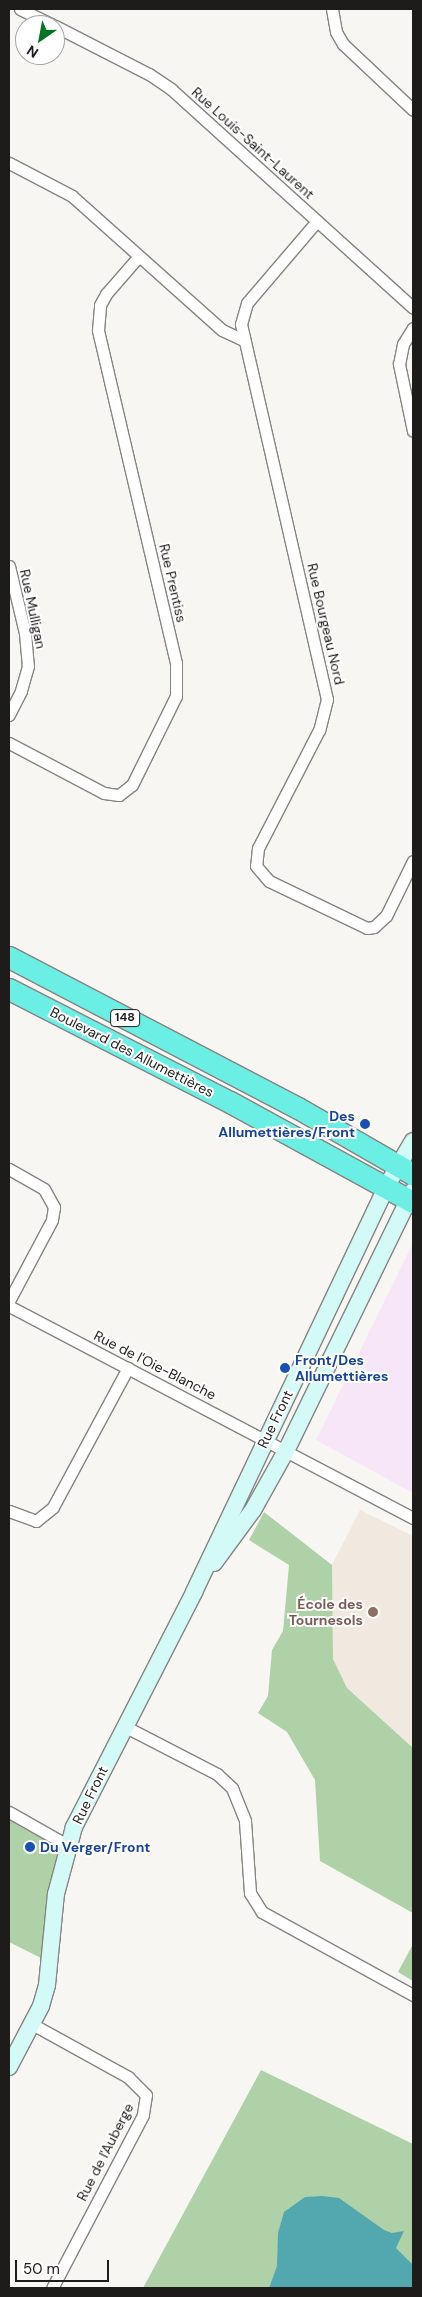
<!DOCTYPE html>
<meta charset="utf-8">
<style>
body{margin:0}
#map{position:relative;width:422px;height:2297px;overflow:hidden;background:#f8f6f3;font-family:"DM Sans",sans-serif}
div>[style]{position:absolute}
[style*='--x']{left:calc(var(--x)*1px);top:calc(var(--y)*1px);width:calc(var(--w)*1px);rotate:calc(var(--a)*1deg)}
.commercial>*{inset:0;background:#f7e6f8}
.built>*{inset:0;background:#f1e8e0}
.green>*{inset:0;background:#aed1a8}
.water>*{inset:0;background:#53a8af}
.roads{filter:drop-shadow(1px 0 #868482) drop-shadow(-1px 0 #868482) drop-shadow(0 1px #868482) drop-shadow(0 -1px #868482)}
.street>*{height:11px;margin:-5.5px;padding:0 5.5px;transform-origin:5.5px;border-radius:5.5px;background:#fff}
.secondary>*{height:16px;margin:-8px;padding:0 8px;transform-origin:8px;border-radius:8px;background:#d3faf7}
.highway>*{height:21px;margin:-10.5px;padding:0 10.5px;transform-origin:10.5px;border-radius:10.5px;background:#6befe4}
.dots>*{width:14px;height:14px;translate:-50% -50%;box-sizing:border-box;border:2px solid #fff;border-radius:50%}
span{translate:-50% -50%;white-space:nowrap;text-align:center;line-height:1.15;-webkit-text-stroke:4px #fff;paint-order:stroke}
.shield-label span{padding:1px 4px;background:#fff;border:1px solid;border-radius:4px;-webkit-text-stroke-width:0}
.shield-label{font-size:12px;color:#1d1c1b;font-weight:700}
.street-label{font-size:14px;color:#1d1c1b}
.transit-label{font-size:14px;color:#164399;font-weight:700}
.right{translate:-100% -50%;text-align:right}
.left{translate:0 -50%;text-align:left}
.education-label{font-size:14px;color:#785e54;font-weight:700}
.frame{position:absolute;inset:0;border:10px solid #1d1c1b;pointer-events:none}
.north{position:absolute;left:15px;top:15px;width:50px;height:50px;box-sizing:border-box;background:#fff;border:1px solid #a5a4a4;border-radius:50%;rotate:213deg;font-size:14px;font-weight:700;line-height:20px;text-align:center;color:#1d1c1b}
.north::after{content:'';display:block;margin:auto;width:18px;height:22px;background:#047326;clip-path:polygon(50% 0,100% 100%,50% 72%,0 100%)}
.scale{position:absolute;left:15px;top:2260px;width:94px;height:22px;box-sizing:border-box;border:2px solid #1d1c1b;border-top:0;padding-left:6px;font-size:15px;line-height:18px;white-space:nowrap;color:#1d1c1b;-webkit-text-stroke:4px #fff;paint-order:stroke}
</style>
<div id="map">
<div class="commercial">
<div style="clip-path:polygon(413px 1243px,413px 1493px,316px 1440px)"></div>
</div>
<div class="built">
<div style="clip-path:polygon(360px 1510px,413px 1536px,413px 1748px,347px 1688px,333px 1659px,332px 1565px)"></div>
</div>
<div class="green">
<div style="clip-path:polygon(264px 1512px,332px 1565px,333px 1659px,347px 1688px,413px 1748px,413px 1913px,320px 1861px,315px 1780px,287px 1732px,258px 1713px,268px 1696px,272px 1650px,283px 1631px,289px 1565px,249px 1540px)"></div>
<div style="clip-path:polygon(9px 1812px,67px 1845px,49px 1962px,9px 1942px)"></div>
<div style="clip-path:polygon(413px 1944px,413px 1981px,398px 1972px)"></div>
<div style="clip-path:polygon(261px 2070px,413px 2144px,413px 2288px,143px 2288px)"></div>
</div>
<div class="water">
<div style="clip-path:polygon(322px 2196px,339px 2198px,384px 2230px,392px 2233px,404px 2231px,396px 2248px,413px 2265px,413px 2288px,269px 2288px,277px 2266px,278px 2233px,284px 2212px,305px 2197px)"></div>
</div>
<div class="roads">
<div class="street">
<div style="--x:20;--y:9;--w:37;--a:26"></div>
<div style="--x:332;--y:9;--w:23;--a:80"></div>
<div style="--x:336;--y:32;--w:14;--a:60"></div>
<div style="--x:343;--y:44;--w:96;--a:43.3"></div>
<div style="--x:55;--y:26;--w:106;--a:27.1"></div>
<div style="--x:149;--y:74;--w:27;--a:34"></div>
<div style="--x:171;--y:89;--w:326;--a:42.1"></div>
<div style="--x:9;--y:163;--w:71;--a:27.6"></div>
<div style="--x:72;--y:196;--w:201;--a:41.8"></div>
<div style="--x:222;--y:330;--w:23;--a:25"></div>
<div style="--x:317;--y:221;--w:108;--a:130.5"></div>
<div style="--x:247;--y:303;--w:22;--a:106"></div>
<div style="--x:241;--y:324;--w:385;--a:77.1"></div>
<div style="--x:327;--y:699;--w:32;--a:104"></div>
<div style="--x:319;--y:730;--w:133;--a:117.3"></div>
<div style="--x:258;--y:848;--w:18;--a:96"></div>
<div style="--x:256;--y:866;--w:20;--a:49"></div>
<div style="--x:269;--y:881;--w:109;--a:25.6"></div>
<div style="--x:367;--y:928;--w:7;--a:-8"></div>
<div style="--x:374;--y:927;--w:16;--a:-43"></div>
<div style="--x:386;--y:916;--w:61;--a:-63.9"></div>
<div style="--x:413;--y:328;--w:19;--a:122"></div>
<div style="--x:403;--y:344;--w:20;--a:101"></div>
<div style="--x:399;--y:364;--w:68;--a:78.2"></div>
<div style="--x:9;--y:566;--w:69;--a:76.6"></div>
<div style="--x:25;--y:633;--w:33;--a:85"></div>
<div style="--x:28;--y:666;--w:26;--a:106"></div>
<div style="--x:21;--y:691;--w:27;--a:117"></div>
<div style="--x:9;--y:743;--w:107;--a:27.8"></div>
<div style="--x:104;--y:793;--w:15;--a:8"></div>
<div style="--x:119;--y:795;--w:16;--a:-38"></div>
<div style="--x:132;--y:785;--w:99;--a:-63.7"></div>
<div style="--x:176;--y:696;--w:33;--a:-90"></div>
<div style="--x:176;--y:663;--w:342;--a:-103.2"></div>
<div style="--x:98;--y:330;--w:25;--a:-85"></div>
<div style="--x:100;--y:305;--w:13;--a:-61"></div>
<div style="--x:106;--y:294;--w:50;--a:-49"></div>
<div style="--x:9;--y:1169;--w:40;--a:29.7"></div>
<div style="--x:44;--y:1189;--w:21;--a:61"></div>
<div style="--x:54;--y:1207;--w:13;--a:99"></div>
<div style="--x:52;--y:1220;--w:92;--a:118"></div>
<div style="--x:9;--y:1306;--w:456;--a:27.7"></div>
<div style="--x:9;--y:1511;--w:29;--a:20"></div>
<div style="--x:36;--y:1521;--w:22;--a:-39"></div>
<div style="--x:53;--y:1507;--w:158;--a:-61.7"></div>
<div style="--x:124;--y:1726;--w:105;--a:27.3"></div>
<div style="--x:217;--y:1774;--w:21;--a:43"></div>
<div style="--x:232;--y:1788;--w:35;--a:68"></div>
<div style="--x:245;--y:1821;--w:72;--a:86"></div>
<div style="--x:250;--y:1893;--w:22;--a:58"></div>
<div style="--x:262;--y:1912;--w:172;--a:28.8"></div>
<div style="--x:9;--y:1812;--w:67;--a:29.6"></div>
<div style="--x:32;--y:2024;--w:110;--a:28.9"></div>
<div style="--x:128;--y:2077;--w:25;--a:45"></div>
<div style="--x:146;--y:2095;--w:20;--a:99"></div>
<div style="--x:143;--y:2115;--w:195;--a:117.7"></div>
</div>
<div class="secondary">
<div style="--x:214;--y:1563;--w:66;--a:-53.7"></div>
<div style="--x:253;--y:1510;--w:68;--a:-60.8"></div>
<div style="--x:286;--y:1451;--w:289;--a:-64"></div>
<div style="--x:9;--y:2067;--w:69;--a:-62.3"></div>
<div style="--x:41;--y:2006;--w:22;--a:-74"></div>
<div style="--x:47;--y:1985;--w:91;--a:-84.4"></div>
<div style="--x:56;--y:1894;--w:69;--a:-75"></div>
<div style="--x:74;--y:1827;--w:264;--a:-62.9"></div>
<div style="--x:194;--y:1592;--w:448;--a:-64.6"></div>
<div style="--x:386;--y:1187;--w:53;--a:-59.6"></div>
</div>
<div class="highway">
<div style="--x:9;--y:957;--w:326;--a:27.6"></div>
<div style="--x:298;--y:1108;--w:133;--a:29.9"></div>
<div style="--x:9;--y:989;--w:248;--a:27.1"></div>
<div style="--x:230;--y:1102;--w:209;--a:28.7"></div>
</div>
</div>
<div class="dots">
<div style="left:365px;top:1124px;background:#1a4fb4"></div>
<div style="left:285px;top:1368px;background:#1a4fb4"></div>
<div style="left:373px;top:1612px;background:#8d6e63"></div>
<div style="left:30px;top:1847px;background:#1a4fb4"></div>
</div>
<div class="shield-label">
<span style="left:125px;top:1018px">148</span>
</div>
<div class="street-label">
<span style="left:253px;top:143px;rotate:42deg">Rue Louis-Saint-Laurent</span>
<span style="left:173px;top:583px;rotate:77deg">Rue Prentiss</span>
<span style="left:33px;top:609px;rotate:78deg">Rue Mulligan</span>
<span style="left:326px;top:624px;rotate:77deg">Rue Bourgeau Nord</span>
<span style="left:132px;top:1052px;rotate:27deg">Boulevard des Allumettières</span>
<span style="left:155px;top:1365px;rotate:27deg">Rue de l'Oie-Blanche</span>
<span style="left:275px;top:1419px;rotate:-64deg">Rue Front</span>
<span style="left:90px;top:1795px;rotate:-64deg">Rue Front</span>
<span style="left:105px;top:2152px;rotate:-63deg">Rue de l'Auberge</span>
</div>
<div class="transit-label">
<span class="right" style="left:355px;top:1124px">Des<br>Allumettières/Front</span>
<span class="left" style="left:295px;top:1368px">Front/Des<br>Allumettières</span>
<span class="left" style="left:40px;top:1847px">Du Verger/Front</span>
</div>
<div class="education-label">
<span class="right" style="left:363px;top:1612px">École des<br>Tournesols</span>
</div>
<div class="frame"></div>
<div class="north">N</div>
<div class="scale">50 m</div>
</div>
